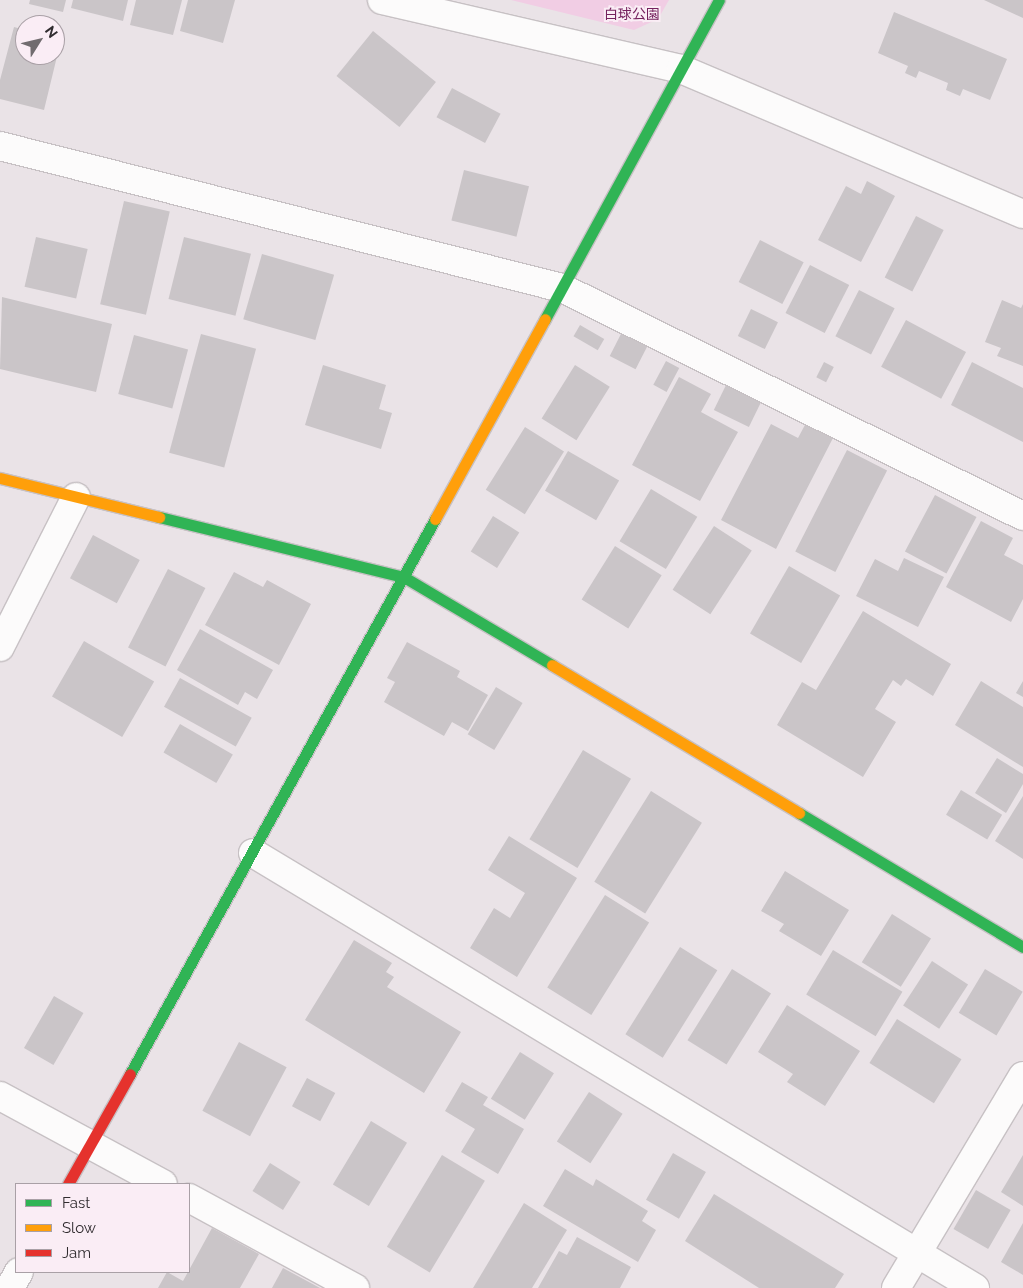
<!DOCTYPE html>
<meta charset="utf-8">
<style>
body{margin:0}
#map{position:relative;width:1023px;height:1288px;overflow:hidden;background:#eae3e7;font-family:Raleway,"Noto Sans JP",sans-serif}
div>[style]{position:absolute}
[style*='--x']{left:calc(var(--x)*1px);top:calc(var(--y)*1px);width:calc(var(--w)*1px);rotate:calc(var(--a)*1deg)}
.green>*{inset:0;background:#f1cde4}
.building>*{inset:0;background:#cac5c8;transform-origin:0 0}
.roads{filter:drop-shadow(1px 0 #c7c1c4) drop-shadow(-1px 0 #c7c1c4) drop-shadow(0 1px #c7c1c4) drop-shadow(0 -1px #c7c1c4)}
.street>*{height:28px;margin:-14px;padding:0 14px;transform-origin:14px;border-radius:14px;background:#fcfbfb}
.fast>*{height:11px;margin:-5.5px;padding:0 5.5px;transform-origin:5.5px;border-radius:5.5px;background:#30b455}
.slow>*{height:11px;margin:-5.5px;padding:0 5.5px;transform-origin:5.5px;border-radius:5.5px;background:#ff9f0a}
.jam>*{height:11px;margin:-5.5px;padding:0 5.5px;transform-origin:5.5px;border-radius:5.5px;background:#e5322d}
span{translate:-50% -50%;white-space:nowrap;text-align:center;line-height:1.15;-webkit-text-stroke:4px #faedf5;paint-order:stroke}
.park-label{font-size:14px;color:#75215e}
.legend{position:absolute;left:15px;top:1183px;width:175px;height:90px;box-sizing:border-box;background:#faedf5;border:1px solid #a9a0a6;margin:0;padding:6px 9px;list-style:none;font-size:15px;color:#302c2f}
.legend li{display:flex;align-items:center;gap:10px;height:25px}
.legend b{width:25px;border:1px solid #a9a0a6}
.north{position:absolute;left:15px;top:15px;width:50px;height:50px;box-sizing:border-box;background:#faedf5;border:1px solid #a9a0a6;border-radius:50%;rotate:54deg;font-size:14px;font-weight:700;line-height:20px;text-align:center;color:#302c2f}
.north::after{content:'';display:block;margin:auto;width:18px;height:22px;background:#716c6f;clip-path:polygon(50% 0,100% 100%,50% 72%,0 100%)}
</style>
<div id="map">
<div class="green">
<div style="clip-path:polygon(511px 0,669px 0,658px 19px,634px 30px)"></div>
</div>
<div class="building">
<div style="clip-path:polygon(30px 0,66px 0,63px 12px,29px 4px)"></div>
<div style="clip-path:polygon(73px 0,128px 0,123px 21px,71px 8px)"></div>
<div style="clip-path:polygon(136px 0,182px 0,173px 35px,130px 25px)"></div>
<div style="clip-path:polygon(188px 0,235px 0,223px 43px,180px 31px)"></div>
<div style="clip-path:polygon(984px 0,1023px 0,1023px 18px)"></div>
<div style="clip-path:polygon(894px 12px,1007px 59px,990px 100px,963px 89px,960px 96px,946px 90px,948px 83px,919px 71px,916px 78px,905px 73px,908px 66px,878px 53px)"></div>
<div style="clip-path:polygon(14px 27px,25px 30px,25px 55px,55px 55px,55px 38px,61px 40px,44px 110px,0 99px,0 80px)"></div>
<div style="left:373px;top:31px;width:81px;height:58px;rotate:39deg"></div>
<div style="left:452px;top:88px;width:55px;height:33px;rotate:28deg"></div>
<div style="left:464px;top:170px;width:67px;height:52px;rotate:14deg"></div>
<div style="clip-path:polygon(867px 181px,895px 196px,861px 262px,818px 240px,846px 186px,861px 194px)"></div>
<div style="left:124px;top:201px;width:47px;height:106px;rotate:13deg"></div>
<div style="left:916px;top:216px;width:31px;height:69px;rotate:27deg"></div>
<div style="left:36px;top:237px;width:53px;height:51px;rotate:13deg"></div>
<div style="left:184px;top:237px;width:69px;height:64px;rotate:14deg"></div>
<div style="left:760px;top:240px;width:49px;height:47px;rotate:27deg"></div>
<div style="left:262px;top:254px;width:75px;height:68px;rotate:16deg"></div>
<div style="left:810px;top:265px;width:44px;height:54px;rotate:27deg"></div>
<div style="left:859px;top:290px;width:40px;height:52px;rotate:27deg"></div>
<div style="clip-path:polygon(2px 297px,112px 324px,96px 392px,0 369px)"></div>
<div style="clip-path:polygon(1002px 300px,1021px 308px,1023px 304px,1023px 366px,997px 356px,1001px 348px,985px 342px)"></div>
<div style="left:751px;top:309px;width:30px;height:30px;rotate:26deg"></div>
<div style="left:906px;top:320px;width:68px;height:53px;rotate:28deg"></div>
<div style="left:580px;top:325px;width:28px;height:13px;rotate:30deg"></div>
<div style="left:622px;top:332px;width:29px;height:27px;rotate:27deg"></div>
<div style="left:201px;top:334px;width:57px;height:123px;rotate:15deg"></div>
<div style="left:134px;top:335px;width:56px;height:61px;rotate:15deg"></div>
<div style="left:666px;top:361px;width:15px;height:27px;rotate:28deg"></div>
<div style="left:824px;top:362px;width:11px;height:17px;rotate:27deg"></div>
<div style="clip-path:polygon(972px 362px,1023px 388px,1023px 442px,951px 405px)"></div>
<div style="clip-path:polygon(323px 365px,386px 385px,379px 409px,392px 413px,381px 449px,305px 425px)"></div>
<div style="left:575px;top:365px;width:41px;height:63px;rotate:32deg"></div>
<div style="clip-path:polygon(679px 377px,711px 394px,701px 412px,738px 432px,700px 501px,632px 465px)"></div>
<div style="left:727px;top:383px;width:39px;height:30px;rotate:26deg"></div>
<div style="clip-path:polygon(806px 423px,833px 438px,776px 549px,721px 520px,771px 424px,798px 438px)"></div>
<div style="left:525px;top:427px;width:46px;height:74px;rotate:32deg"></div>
<div style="left:847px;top:450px;width:45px;height:114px;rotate:27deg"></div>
<div style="left:568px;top:451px;width:59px;height:46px;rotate:30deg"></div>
<div style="left:651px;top:489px;width:54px;height:61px;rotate:31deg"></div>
<div style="left:935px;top:495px;width:47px;height:64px;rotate:28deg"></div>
<div style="left:493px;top:516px;width:31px;height:42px;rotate:32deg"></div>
<div style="clip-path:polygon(981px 521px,1013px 538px,1004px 555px,1023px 565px,1023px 599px,1011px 622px,946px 587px)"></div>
<div style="left:714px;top:526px;width:45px;height:76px;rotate:33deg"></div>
<div style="left:93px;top:535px;width:53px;height:49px;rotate:28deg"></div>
<div style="left:615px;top:546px;width:55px;height:63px;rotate:32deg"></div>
<div style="clip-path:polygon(904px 558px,944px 577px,918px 627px,856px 596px,875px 559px,898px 571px)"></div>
<div style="left:789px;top:566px;width:59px;height:78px;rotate:30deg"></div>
<div style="left:168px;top:569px;width:42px;height:88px;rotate:27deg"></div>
<div style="clip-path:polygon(234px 572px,263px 587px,267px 580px,311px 604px,279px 665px,205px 625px)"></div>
<div style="clip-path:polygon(863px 611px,951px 664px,933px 696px,906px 679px,901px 686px,893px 680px,875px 709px,896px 722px,863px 777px,777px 725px,802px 682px,816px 690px)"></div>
<div style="clip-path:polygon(200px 629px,273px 670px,257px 699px,245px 692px,238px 705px,177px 670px)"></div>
<div style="left:84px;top:641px;width:81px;height:64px;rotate:30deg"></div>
<div style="clip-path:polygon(407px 642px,460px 671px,457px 677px,488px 695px,468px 731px,452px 722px,444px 736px,384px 702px,395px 682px,387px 678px)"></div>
<div style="left:180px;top:678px;width:82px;height:33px;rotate:29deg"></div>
<div style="clip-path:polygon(981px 681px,1023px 707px,1023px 767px,955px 725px)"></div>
<div style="clip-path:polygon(1023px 681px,1023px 697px,1016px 693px)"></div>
<div style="left:496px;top:687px;width:31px;height:55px;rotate:31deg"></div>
<div style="left:180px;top:724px;width:61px;height:33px;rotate:30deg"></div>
<div style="left:583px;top:750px;width:56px;height:104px;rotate:31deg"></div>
<div style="clip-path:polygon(997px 758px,1023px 774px,1023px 784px,1006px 813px,975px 793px)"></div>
<div style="left:961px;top:790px;width:48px;height:29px;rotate:31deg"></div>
<div style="left:651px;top:791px;width:60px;height:107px;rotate:32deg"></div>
<div style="clip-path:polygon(1023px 796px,1023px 859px,995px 841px)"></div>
<div style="clip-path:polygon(509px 836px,577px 878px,517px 977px,470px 948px,494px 908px,510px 918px,525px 893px,488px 870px)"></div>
<div style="clip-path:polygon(785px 871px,849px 910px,821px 956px,779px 931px,784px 924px,761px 911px)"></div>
<div style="left:605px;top:895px;width:52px;height:109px;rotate:32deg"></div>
<div style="left:892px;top:914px;width:46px;height:57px;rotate:32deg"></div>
<div style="clip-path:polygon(354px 940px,392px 963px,386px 972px,394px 977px,387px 987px,461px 1032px,424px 1093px,305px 1020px)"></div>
<div style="left:680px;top:947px;width:44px;height:103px;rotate:32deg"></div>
<div style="left:833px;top:950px;width:81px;height:52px;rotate:31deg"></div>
<div style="left:932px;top:961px;width:43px;height:53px;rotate:33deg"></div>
<div style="left:732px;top:969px;width:46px;height:84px;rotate:32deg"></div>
<div style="left:985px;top:969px;width:44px;height:51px;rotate:31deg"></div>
<div style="left:54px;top:996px;width:34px;height:60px;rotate:30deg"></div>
<div style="clip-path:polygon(787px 1005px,860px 1051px,825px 1106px,787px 1082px,793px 1074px,758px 1052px)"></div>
<div style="left:897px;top:1019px;width:76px;height:52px;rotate:32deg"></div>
<div style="left:239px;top:1042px;width:54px;height:78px;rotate:28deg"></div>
<div style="left:520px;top:1052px;width:40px;height:55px;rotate:32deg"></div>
<div style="left:307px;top:1078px;width:32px;height:32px;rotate:28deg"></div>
<div style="clip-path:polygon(462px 1082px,488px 1097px,483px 1105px,524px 1129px,498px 1174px,461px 1152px,475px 1129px,445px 1111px)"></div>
<div style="left:589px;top:1092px;width:40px;height:59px;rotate:33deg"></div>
<div style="left:371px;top:1121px;width:42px;height:74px;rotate:31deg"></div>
<div style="left:673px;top:1153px;width:38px;height:54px;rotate:30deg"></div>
<div style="left:442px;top:1155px;width:50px;height:107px;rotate:31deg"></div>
<div style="clip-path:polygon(1023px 1155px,1023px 1206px,1001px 1192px)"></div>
<div style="left:270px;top:1163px;width:36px;height:33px;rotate:32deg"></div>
<div style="clip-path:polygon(565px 1169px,593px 1186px,596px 1179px,648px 1211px,642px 1221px,656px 1230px,638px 1262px,543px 1206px)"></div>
<div style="left:976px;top:1190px;width:40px;height:45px;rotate:30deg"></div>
<div style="clip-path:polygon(714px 1194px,844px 1274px,835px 1288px,759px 1288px,685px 1241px)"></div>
<div style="clip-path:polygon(524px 1203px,567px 1230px,532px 1288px,473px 1288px)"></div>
<div style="clip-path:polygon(1023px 1223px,1023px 1275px,1001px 1262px)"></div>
<div style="clip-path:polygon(212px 1228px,259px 1254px,240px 1288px,158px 1288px,167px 1272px,183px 1281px)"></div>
<div style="clip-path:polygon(577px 1237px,631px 1267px,620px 1288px,538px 1288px,559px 1251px,567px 1255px)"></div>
<div style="clip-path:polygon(283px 1268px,320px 1288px,272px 1288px)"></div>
</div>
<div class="roads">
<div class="street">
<div style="--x:382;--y:0;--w:307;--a:13"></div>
<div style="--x:681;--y:69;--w:371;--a:23"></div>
<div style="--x:0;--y:146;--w:580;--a:14.18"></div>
<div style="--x:562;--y:288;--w:514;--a:26.32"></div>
<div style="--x:0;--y:647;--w:168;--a:-63.1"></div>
<div style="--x:253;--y:853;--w:843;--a:31.07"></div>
<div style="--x:0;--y:1096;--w:185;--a:28.4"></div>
<div style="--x:189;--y:1198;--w:189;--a:28.5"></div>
<div style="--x:10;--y:1288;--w:18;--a:-61"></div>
<div style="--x:896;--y:1288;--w:247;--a:-59.1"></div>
</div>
<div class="fast">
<div style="--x:545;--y:319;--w:363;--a:-61.4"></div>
<div style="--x:159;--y:517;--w:252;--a:13.8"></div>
<div style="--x:404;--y:577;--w:172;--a:30.7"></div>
<div style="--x:799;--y:813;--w:261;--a:30.9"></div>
<div style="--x:130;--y:1074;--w:633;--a:-61.21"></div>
</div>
<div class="slow">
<div style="--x:0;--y:478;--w:164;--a:13.8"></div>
<div style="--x:435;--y:519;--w:228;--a:-61.2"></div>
<div style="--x:552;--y:665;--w:288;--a:30.9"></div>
</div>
<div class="jam">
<div style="--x:68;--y:1184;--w:126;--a:-60.6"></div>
</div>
</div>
<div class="park-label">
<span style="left:632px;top:14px">白球公園</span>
</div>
<ul class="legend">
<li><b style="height:6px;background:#30b455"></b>Fast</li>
<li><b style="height:6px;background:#ff9f0a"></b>Slow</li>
<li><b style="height:6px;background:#e5322d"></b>Jam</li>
</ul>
<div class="north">N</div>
</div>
